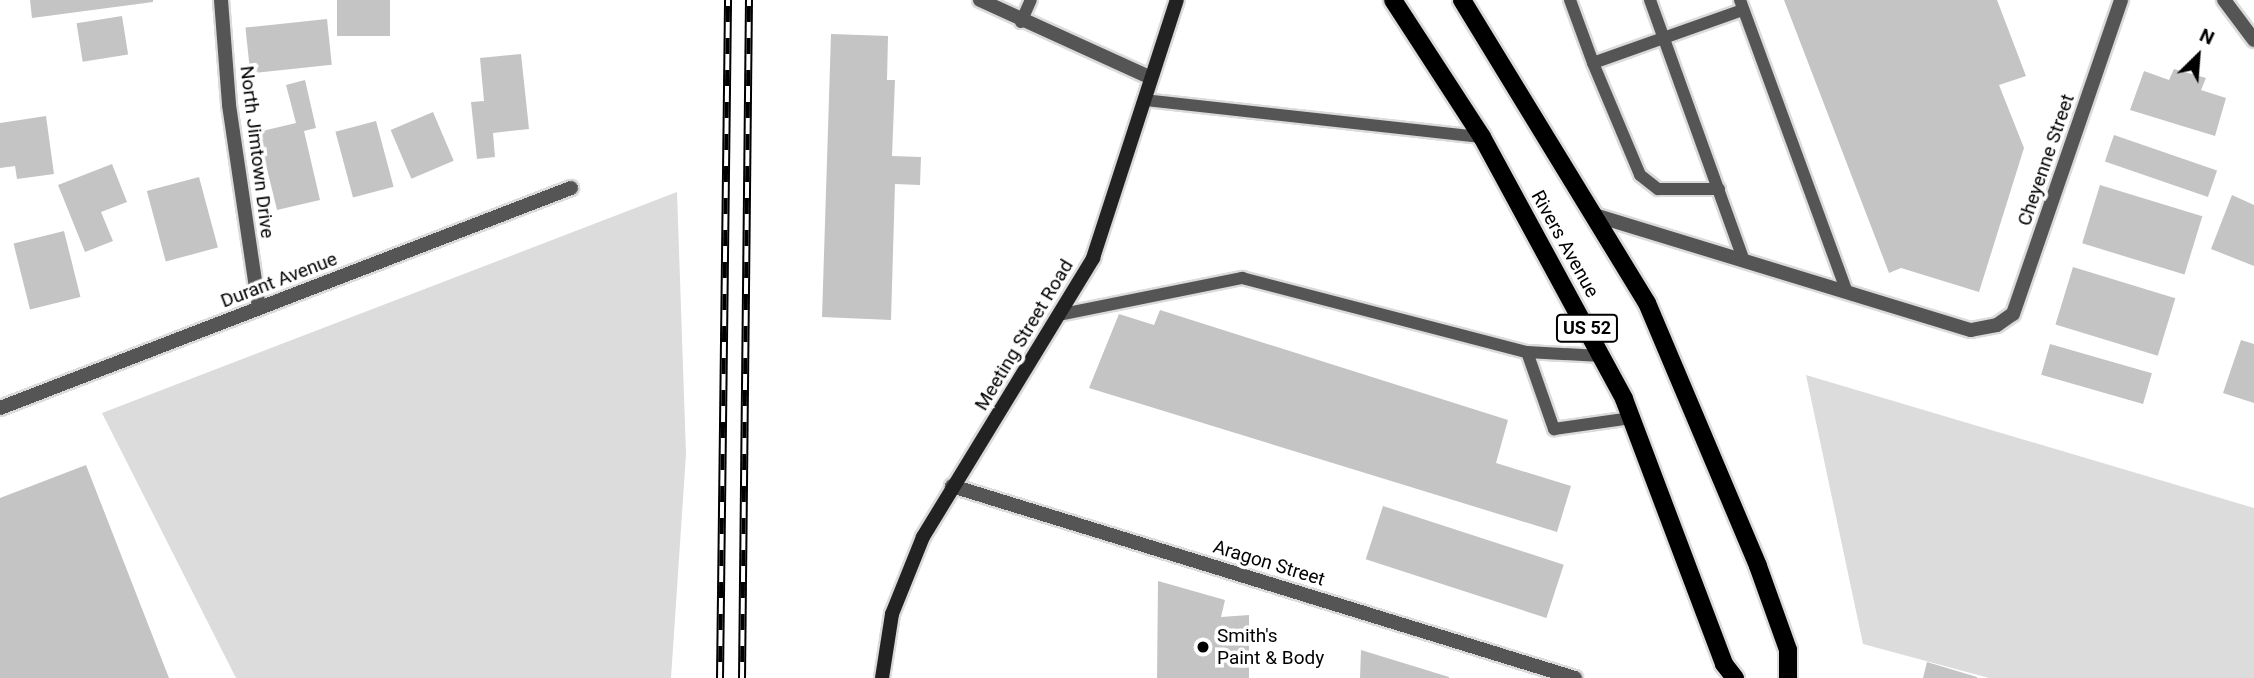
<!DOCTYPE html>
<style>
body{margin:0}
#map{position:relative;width:2254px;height:678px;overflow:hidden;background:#fff;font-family:Roboto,sans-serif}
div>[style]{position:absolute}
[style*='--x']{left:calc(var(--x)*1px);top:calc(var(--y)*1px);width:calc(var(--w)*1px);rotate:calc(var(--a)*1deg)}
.green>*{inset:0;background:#dcdcdc}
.building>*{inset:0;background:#c4c4c4;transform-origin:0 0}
.roads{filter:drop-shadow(2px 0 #dbdbdb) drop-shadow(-2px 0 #dbdbdb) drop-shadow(0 2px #dbdbdb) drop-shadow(0 -2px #dbdbdb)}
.lane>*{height:12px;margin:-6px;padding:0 6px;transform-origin:6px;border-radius:6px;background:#555}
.street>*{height:14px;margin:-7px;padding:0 7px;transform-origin:7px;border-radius:7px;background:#555}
.secondary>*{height:14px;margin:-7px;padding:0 7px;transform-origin:7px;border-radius:7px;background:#222}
.primary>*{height:18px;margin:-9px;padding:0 9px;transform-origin:9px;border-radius:9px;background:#000}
.rail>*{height:8px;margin-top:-4px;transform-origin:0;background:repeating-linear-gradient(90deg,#fff 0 16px,#000 0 32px);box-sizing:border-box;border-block:2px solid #000}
.dots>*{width:19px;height:19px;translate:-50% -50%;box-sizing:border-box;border:4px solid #fff;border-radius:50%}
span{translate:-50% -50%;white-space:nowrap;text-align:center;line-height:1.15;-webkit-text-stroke:7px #fff;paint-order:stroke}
.shield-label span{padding:2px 5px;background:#fff;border:2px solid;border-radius:5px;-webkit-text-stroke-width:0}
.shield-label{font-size:18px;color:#000;font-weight:700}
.street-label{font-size:19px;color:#000}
.poi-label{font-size:19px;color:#000}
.left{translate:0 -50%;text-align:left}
.north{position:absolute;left:2163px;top:21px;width:70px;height:70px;-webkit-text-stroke:5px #fff;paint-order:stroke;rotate:25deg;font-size:19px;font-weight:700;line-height:28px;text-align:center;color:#000}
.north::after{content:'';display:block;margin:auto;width:24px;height:32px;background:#000;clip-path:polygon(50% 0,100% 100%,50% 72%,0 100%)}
</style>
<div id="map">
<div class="green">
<div style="clip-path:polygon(677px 192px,686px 454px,671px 678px,236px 678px,102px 413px)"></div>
<div style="clip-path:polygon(1806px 375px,2254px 508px,2254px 678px,1989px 678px,1863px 644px)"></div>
</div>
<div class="building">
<div style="clip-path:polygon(30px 0,153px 0,153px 2px,32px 18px)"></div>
<div style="left:337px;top:0;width:53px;height:36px"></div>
<div style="clip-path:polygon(1784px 0,1997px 0,2026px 76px,1999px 85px,2024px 148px,1979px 292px,1901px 268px,1889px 273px)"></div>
<div style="left:122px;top:16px;width:39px;height:46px;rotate:81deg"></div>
<div style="left:327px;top:19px;width:46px;height:82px;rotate:84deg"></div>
<div style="clip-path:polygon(831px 34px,888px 36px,887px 80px,895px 80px,892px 156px,921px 157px,920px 185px,895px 184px,891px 320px,822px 317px)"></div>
<div style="clip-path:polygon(521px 54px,529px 129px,493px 133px,495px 157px,477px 159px,471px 102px,484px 101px,480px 58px)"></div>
<div style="clip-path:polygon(2174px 69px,2206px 78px,2201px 90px,2226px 98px,2215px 136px,2130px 110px,2144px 71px,2169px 80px)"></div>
<div style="clip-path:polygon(305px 80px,316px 128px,304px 131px,320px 200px,277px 210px,258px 132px,296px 123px,286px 85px)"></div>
<div style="left:433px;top:112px;width:53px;height:46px;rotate:67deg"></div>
<div style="clip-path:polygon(46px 116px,54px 174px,17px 179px,15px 166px,0 168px,0 123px)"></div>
<div style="left:376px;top:121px;width:68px;height:42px;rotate:75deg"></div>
<div style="left:2114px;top:135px;width:109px;height:28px;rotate:19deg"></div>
<div style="clip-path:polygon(112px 164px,127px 202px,101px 212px,113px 241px,85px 252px,58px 185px)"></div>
<div style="left:199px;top:177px;width:73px;height:54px;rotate:75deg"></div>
<div style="left:2100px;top:185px;width:107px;height:61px;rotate:17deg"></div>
<div style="clip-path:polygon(2232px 195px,2254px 205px,2254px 266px,2211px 249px)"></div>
<div style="left:64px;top:231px;width:68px;height:52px;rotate:76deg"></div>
<div style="left:2073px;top:267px;width:107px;height:60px;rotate:17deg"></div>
<div style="clip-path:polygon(1160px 310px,1508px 420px,1496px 463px,1571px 486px,1557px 532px,1089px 388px,1119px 314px,1154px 325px)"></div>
<div style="clip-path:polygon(2241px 340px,2254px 344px,2254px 403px,2223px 393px)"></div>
<div style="left:2050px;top:344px;width:106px;height:32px;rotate:16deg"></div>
<div style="clip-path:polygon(86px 465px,169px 678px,0 678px,0 498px)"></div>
<div style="left:1383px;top:506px;width:190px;height:56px;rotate:18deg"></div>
<div style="clip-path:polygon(1158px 581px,1225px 600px,1221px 617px,1249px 615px,1249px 678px,1157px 678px)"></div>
<div style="clip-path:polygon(1361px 650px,1449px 677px,1449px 678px,1360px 678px)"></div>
<div style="clip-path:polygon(1927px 662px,1977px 677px,1977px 678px,1923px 678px)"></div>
</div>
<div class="roads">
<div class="lane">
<div style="--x:1570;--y:0;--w:67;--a:69.9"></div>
<div style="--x:1593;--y:63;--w:159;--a:-19.5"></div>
<div style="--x:1650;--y:0;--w:277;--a:70.2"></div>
<div style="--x:1740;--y:0;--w:311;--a:69.9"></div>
<div style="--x:1021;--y:22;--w:24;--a:-66"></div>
<div style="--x:1593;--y:63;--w:121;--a:67.2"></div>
<div style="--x:1640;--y:175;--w:23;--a:38"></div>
<div style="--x:1658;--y:189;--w:61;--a:0"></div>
<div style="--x:1145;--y:100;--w:339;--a:6.3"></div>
<div style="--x:1063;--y:314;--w:183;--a:-11.4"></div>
<div style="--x:1242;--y:278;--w:294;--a:14.6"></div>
<div style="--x:1527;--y:352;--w:74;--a:3.1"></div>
<div style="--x:1527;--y:352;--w:82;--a:70.7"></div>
<div style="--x:1554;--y:429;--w:78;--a:-8.1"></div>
</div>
<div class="street">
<div style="--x:221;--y:0;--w:105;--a:85.6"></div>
<div style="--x:229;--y:105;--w:205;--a:81.6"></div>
<div style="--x:980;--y:0;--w:188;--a:24.5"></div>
<div style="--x:2224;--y:0;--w:50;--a:53.1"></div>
<div style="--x:1591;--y:214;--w:397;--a:17"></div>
<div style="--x:1971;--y:330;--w:26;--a:-11"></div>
<div style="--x:1997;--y:325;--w:19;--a:-35"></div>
<div style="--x:2013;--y:314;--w:332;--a:-71"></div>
<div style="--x:0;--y:408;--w:612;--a:-21.07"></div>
<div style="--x:952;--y:486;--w:652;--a:17.13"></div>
</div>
<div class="secondary">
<div style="--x:882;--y:678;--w:65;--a:-81.1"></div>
<div style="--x:892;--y:614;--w:83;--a:-68.1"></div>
<div style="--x:923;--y:537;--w:327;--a:-58.6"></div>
<div style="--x:1093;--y:258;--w:271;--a:-72"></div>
</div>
<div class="primary">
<div style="--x:1393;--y:0;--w:163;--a:57"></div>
<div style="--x:1482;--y:137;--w:298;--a:61.5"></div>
<div style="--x:1624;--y:399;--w:283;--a:69.3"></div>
<div style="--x:1724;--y:664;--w:18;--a:52"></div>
<div style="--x:1462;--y:0;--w:355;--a:58.6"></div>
<div style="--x:1647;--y:303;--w:285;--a:67.1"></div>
<div style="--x:1758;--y:566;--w:89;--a:70.3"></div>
<div style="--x:1788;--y:650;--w:28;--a:90"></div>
</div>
</div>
<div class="rail">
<div style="--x:720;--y:678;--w:678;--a:-89.32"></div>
<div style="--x:742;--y:678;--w:678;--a:-89.41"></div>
</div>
<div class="dots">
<div style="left:1203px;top:647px;background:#000"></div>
</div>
<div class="shield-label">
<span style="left:1587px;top:328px">US 52</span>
</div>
<div class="street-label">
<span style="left:257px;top:152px;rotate:83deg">North Jimtown Drive</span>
<span style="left:2046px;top:160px;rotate:-71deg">Cheyenne Street</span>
<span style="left:1565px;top:244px;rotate:61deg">Rivers Avenue</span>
<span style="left:279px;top:280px;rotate:-21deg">Durant Avenue</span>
<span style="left:1024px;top:335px;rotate:-59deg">Meeting Street Road</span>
<span style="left:1269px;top:563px;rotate:17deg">Aragon Street</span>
</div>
<div class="poi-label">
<span class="left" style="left:1217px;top:647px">Smith's<br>Paint &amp; Body</span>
</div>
<div class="north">N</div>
</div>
